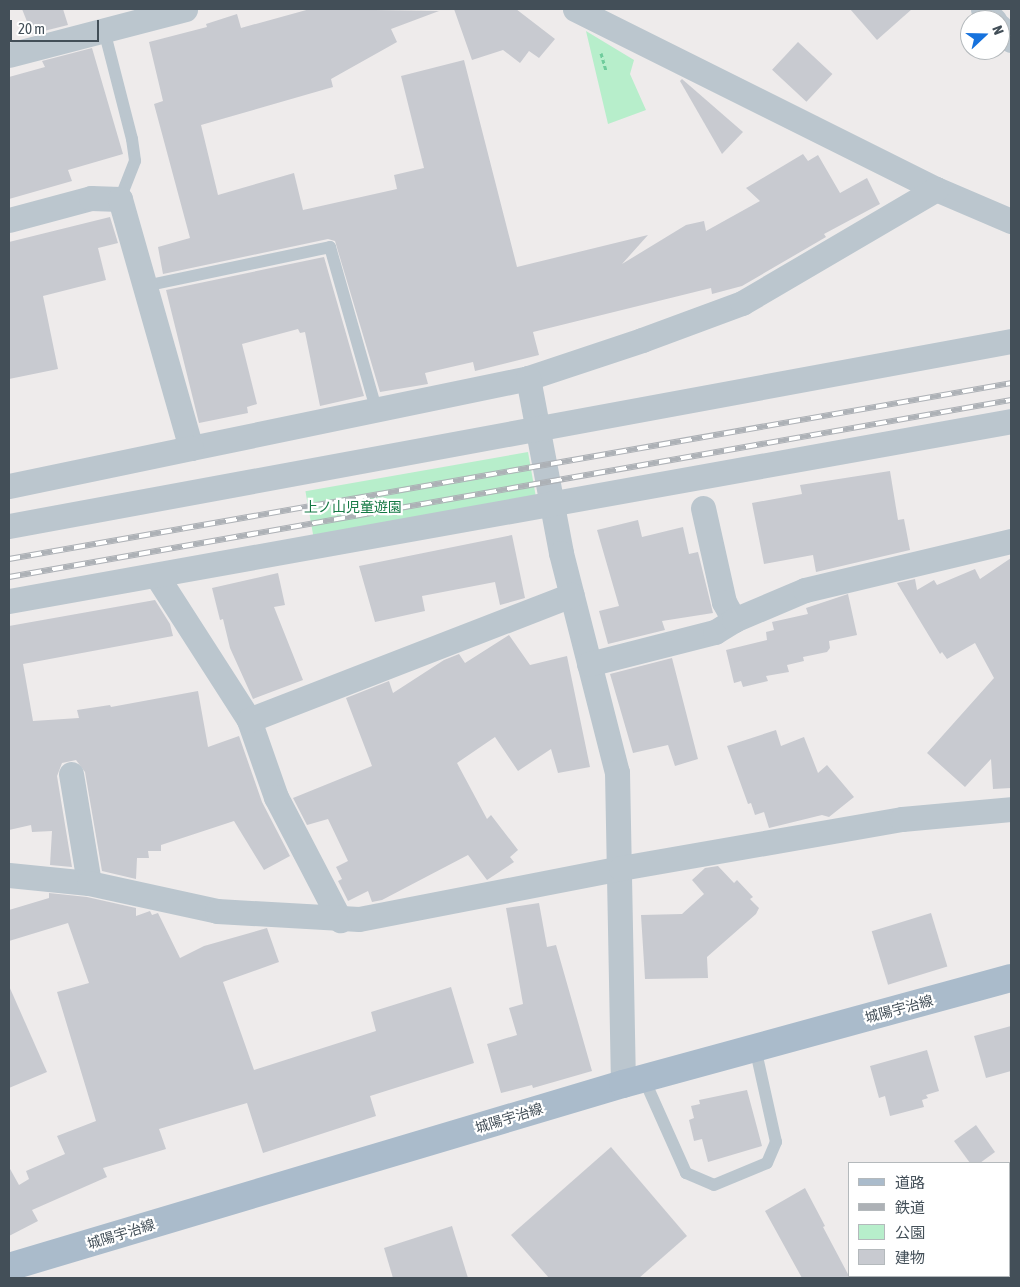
<!DOCTYPE html>
<meta charset="utf-8">
<style>
body{margin:0}
#map{position:relative;width:1020px;height:1287px;overflow:hidden;background:#eeebeb;font-family:"Asap Condensed","Noto Sans JP",sans-serif}
div>[style]{position:absolute}
[style*='--x']{left:calc(var(--x)*1px);top:calc(var(--y)*1px);width:calc(var(--w)*1px);rotate:calc(var(--a)*1deg)}
.green>*{inset:0;background:#b7eecb;transform-origin:0 0}
.building>*{inset:0;background:#c8cad0;transform-origin:0 0}
.path>*{height:3px;margin-top:-1.5px;transform-origin:0;background:repeating-linear-gradient(90deg,#6fcc9c 0 4px,transparent 0 6.5px)}
.service>*{height:12px;margin:-6px;padding:0 6px;transform-origin:6px;border-radius:6px;background:#bbc6ce}
.minor>*{height:25px;margin:-12.5px;padding:0 12.5px;transform-origin:12.5px;border-radius:12.5px;background:#bbc6ce}
.primary>*{height:28px;margin:-14px;padding:0 14px;transform-origin:14px;border-radius:14px;background:#aabbcb}
.rail>*{height:5.5px;margin-top:-2.75px;transform-origin:0;background:repeating-linear-gradient(90deg,#fff 0 11px,#adb1b6 0 22px);box-sizing:border-box;border-block:1px solid #adb1b6}
span{translate:-50% -50%;white-space:nowrap;text-align:center;line-height:1.15;-webkit-text-stroke:4.5px #fff;paint-order:stroke}
.park-label{font-size:14px;color:#157944}
.street-label{font-size:14px;color:#434f58}
.frame{position:absolute;inset:0;border:10px solid #434f58;pointer-events:none}
.legend{position:absolute;left:848px;top:1162px;width:162px;height:115px;box-sizing:border-box;background:#fff;border:1px solid #b4b9bc;margin:0;padding:6px 9px;list-style:none;font-size:15px;color:#434f58}
.legend li{display:flex;align-items:center;gap:10px;height:25px}
.legend b{width:25px;border:1px solid #b4b9bc}
.north{position:absolute;left:960px;top:10px;width:50px;height:50px;box-sizing:border-box;background:#fff;border:1px solid #b4b9bc;border-radius:50%;rotate:69deg;font-size:14px;font-weight:700;line-height:20px;text-align:center;color:#434f58}
.north::after{content:'';display:block;margin:auto;width:18px;height:22px;background:#1672dd;clip-path:polygon(50% 0,100% 100%,50% 72%,0 100%)}
.scale{position:absolute;left:10px;top:20px;width:89px;height:22px;box-sizing:border-box;border:2px solid #434f58;border-top:0;padding-left:6px;font-size:15px;line-height:18px;white-space:nowrap;color:#434f58;-webkit-text-stroke:4px #fff;paint-order:stroke}
</style>
<div id="map">
<div class="green">
<div style="clip-path:polygon(586px 31px,634px 60px,630px 74px,646px 110px,608px 124px)"></div>
<div style="left:528px;top:452px;width:48px;height:226px;rotate:80deg"></div>
</div>
<div class="building">
<div style="clip-path:polygon(22px 9px,63px 9px,68px 25px,32px 34px)"></div>
<div style="clip-path:polygon(310px 9px,439px 11px,391px 29px,397px 42px,331px 79px,333px 87px,201px 125px,218px 195px,294px 173px,303px 210px,397px 189px,394px 175px,424px 168px,401px 76px,464px 60px,517px 267px,648px 235px,622px 264px,686px 225px,704px 221px,706px 231px,760px 201px,746px 188px,803px 154px,808px 161px,818px 155px,840px 193px,867px 178px,880px 204px,824px 234px,826px 237px,742px 286px,712px 294px,711px 288px,533px 332px,539px 355px,475px 371px,473px 362px,425px 373px,428px 384px,380px 392px,335px 241px,328px 239px,163px 274px,158px 247px,190px 238px,154px 104px,163px 101px,149px 42px,207px 27px,206px 24px,237px 14px,241px 28px)"></div>
<div style="clip-path:polygon(454px 9px,516px 9px,555px 39px,539px 58px,529px 51px,520px 63px,503px 50px,472px 60px)"></div>
<div style="clip-path:polygon(850px 9px,912px 9px,877px 40px)"></div>
<div style="left:798px;top:42px;width:47px;height:38px;rotate:43deg"></div>
<div style="clip-path:polygon(92px 48px,123px 154px,68px 170px,72px 181px,9px 199px,9px 77px,45px 67px,42px 61px)"></div>
<div style="clip-path:polygon(682px 79px,743px 132px,722px 154px,680px 81px)"></div>
<div style="clip-path:polygon(110px 217px,118px 243px,98px 248px,106px 280px,43px 296px,58px 369px,9px 379px,9px 242px)"></div>
<div style="clip-path:polygon(324px 257px,364px 396px,320px 406px,305px 332px,300px 333px,298px 329px,242px 344px,257px 404px,247px 407px,248px 413px,199px 423px,166px 290px)"></div>
<div style="clip-path:polygon(890px 471px,898px 520px,904px 519px,910px 550px,816px 572px,813px 555px,764px 564px,752px 503px,802px 494px,800px 485px)"></div>
<div style="clip-path:polygon(638px 520px,642px 537px,683px 527px,689px 554px,698px 552px,713px 613px,662px 621px,665px 630px,608px 644px,599px 611px,619px 606px,597px 530px)"></div>
<div style="clip-path:polygon(512px 535px,525px 598px,500px 605px,495px 582px,422px 596px,425px 611px,375px 622px,359px 566px)"></div>
<div style="clip-path:polygon(1011px 558px,1011px 788px,993px 789px,991px 759px,965px 787px,927px 753px,994px 678px,975px 643px,947px 659px,942px 652px,940px 654px,897px 583px,915px 579px,917px 590px,934px 580px,937px 585px,975px 569px,980px 579px)"></div>
<div style="clip-path:polygon(278px 573px,285px 605px,274px 607px,303px 680px,253px 699px,230px 648px,223px 619px,220px 620px,212px 588px)"></div>
<div style="clip-path:polygon(848px 594px,857px 635px,829px 641px,830px 648px,827px 652px,803px 657px,804px 661px,787px 665px,789px 672px,766px 676px,768px 681px,743px 687px,741px 681px,734px 683px,726px 650px,767px 640px,766px 632px,774px 630px,772px 622px,808px 614px,806px 608px)"></div>
<div style="clip-path:polygon(155px 600px,170px 624px,173px 636px,23px 664px,33px 721px,79px 718px,77px 710px,110px 705px,111px 707px,198px 691px,208px 747px,239px 736px,262px 802px,290px 856px,264px 870px,234px 821px,161px 845px,161px 851px,148px 851px,149px 858px,137px 858px,136px 879px,102px 871px,85px 772px,76px 760px,62px 763px,57px 776px,72px 867px,50px 865px,52px 831px,32px 832px,31px 825px,9px 830px,9px 626px)"></div>
<div style="clip-path:polygon(509px 635px,530px 665px,567px 656px,590px 767px,558px 773px,551px 749px,518px 771px,495px 737px,457px 763px,487px 819px,491px 815px,518px 850px,510px 857px,514px 862px,487px 880px,468px 855px,382px 900px,372px 902px,368px 891px,348px 901px,338px 881px,342px 879px,336px 867px,348px 861px,328px 819px,307px 825px,293px 798px,372px 766px,346px 698px,389px 681px,393px 693px,444px 660px,459px 654px,465px 663px)"></div>
<div style="clip-path:polygon(672px 658px,698px 759px,675px 766px,668px 745px,633px 753px,610px 674px)"></div>
<div style="clip-path:polygon(776px 730px,781px 746px,804px 737px,818px 773px,827px 765px,854px 797px,829px 817px,822px 815px,769px 828px,764px 812px,755px 815px,751px 803px,748px 804px,727px 746px)"></div>
<div style="clip-path:polygon(718px 866px,734px 883px,737px 880px,753px 897px,750px 899px,759px 908px,756px 914px,707px 957px,708px 978px,645px 979px,641px 915px,682px 914px,704px 894px,692px 880px,705px 868px)"></div>
<div style="clip-path:polygon(49px 893px,87px 897px,136px 908px,136px 916px,150px 911px,152px 915px,158px 913px,180px 958px,204px 946px,267px 928px,279px 962px,223px 982px,254px 1070px,376px 1031px,371px 1012px,451px 987px,474px 1063px,370px 1096px,376px 1116px,263px 1153px,247px 1103px,159px 1129px,166px 1149px,103px 1168px,107px 1177px,32px 1210px,38px 1221px,9px 1236px,9px 1167px,19px 1185px,29px 1179px,26px 1171px,65px 1154px,57px 1136px,96px 1121px,57px 992px,89px 983px,68px 923px,9px 941px,9px 910px,49px 898px)"></div>
<div style="clip-path:polygon(539px 903px,547px 947px,556px 945px,592px 1071px,533px 1088px,532px 1085px,501px 1093px,487px 1044px,517px 1035px,509px 1008px,523px 1004px,506px 908px)"></div>
<div style="left:931px;top:913px;width:56px;height:62px;rotate:73deg"></div>
<div style="clip-path:polygon(9px 986px,47px 1072px,9px 1088px)"></div>
<div style="clip-path:polygon(1011px 1026px,1011px 1071px,986px 1078px,974px 1036px)"></div>
<div style="clip-path:polygon(927px 1050px,939px 1091px,926px 1095px,928px 1098px,922px 1100px,924px 1107px,890px 1116px,885px 1096px,879px 1098px,870px 1066px)"></div>
<div style="clip-path:polygon(747px 1090px,762px 1146px,708px 1162px,702px 1139px,694px 1141px,689px 1120px,694px 1118px,691px 1106px,700px 1104px,699px 1100px)"></div>
<div style="clip-path:polygon(976px 1125px,995px 1152px,980px 1163px,970px 1163px,954px 1141px)"></div>
<div style="clip-path:polygon(611px 1147px,687px 1236px,639px 1278px,549px 1278px,511px 1235px)"></div>
<div style="clip-path:polygon(805px 1188px,825px 1226px,823px 1227px,850px 1278px,802px 1278px,765px 1211px)"></div>
<div style="clip-path:polygon(452px 1226px,468px 1278px,393px 1278px,384px 1248px)"></div>
</div>
<div class="path">
<div style="--x:601;--y:53;--w:18;--a:74"></div>
</div>
<div class="service">
<div style="--x:104;--y:30;--w:113;--a:75.6"></div>
<div style="--x:132;--y:139;--w:22;--a:82"></div>
<div style="--x:135;--y:161;--w:41;--a:111.5"></div>
<div style="--x:145;--y:286;--w:189;--a:-11.9"></div>
<div style="--x:330;--y:247;--w:168;--a:74.1"></div>
<div style="--x:644;--y:1079;--w:103;--a:65.9"></div>
<div style="--x:686;--y:1173;--w:30;--a:23"></div>
<div style="--x:714;--y:1185;--w:57;--a:-22.5"></div>
<div style="--x:767;--y:1163;--w:23;--a:-67"></div>
<div style="--x:776;--y:1142;--w:97;--a:-102.5"></div>
</div>
<div class="minor">
<div style="--x:575;--y:9;--w:403;--a:26.5"></div>
<div style="--x:936;--y:189;--w:82;--a:23.1"></div>
<div style="--x:983;--y:9;--w:16;--a:45"></div>
<div style="--x:1000;--y:27;--w:17;--a:50"></div>
<div style="--x:9;--y:55;--w:182;--a:-14.6"></div>
<div style="--x:9;--y:220;--w:85;--a:-15"></div>
<div style="--x:91;--y:198;--w:29;--a:2"></div>
<div style="--x:120;--y:199;--w:259;--a:74.1"></div>
<div style="--x:191;--y:448;--w:344;--a:-11.7"></div>
<div style="--x:528;--y:378;--w:120;--a:-18.4"></div>
<div style="--x:642;--y:340;--w:107;--a:-20.3"></div>
<div style="--x:742;--y:303;--w:225;--a:-30.4"></div>
<div style="--x:528;--y:378;--w:178;--a:79.3"></div>
<div style="--x:561;--y:553;--w:226;--a:75.7"></div>
<div style="--x:617;--y:772;--w:312;--a:88.9"></div>
<div style="--x:9;--y:486;--w:186;--a:-11.8"></div>
<div style="--x:703;--y:508;--w:96;--a:77.4"></div>
<div style="--x:724;--y:602;--w:21;--a:61"></div>
<div style="--x:9;--y:526;--w:1019;--a:-10.46"></div>
<div style="--x:156;--y:575;--w:172;--a:57.3"></div>
<div style="--x:249;--y:720;--w:82;--a:70.7"></div>
<div style="--x:276;--y:797;--w:139;--a:62.5"></div>
<div style="--x:9;--y:601;--w:1018;--a:-10.18"></div>
<div style="--x:589;--y:664;--w:130;--a:-14.3"></div>
<div style="--x:715;--y:632;--w:22;--a:-32"></div>
<div style="--x:734;--y:620;--w:77;--a:-22.9"></div>
<div style="--x:805;--y:590;--w:212;--a:-13.4"></div>
<div style="--x:249;--y:720;--w:346;--a:-21.2"></div>
<div style="--x:71;--y:774;--w:110;--a:80.6"></div>
<div style="--x:9;--y:875;--w:80;--a:5.7"></div>
<div style="--x:89;--y:883;--w:131;--a:12.3"></div>
<div style="--x:217;--y:911;--w:142;--a:3.2"></div>
<div style="--x:359;--y:919;--w:267;--a:-11"></div>
<div style="--x:621;--y:868;--w:285;--a:-9.9"></div>
<div style="--x:902;--y:819;--w:109;--a:-5.2"></div>
</div>
<div class="primary">
<div style="--x:9;--y:1267;--w:641;--a:-16.6"></div>
<div style="--x:623;--y:1084;--w:402;--a:-15.3"></div>
</div>
<div class="rail">
<div style="--x:9;--y:559;--w:1017;--a:-9.96"></div>
<div style="--x:9;--y:577;--w:1018;--a:-10.02"></div>
</div>
<div class="park-label">
<span style="left:353px;top:507px">上ノ山児童遊園</span>
</div>
<div class="street-label">
<span style="left:899px;top:1009px;rotate:-15deg">城陽宇治線</span>
<span style="left:509px;top:1118px;rotate:-17deg">城陽宇治線</span>
<span style="left:121px;top:1234px;rotate:-17deg">城陽宇治線</span>
</div>
<div class="frame"></div>
<ul class="legend">
<li><b style="height:6px;background:#aabbcb"></b>道路</li>
<li><b style="height:6px;background:#adb1b6"></b>鉄道</li>
<li><b style="height:14px;background:#b7eecb"></b>公園</li>
<li><b style="height:14px;background:#c8cad0"></b>建物</li>
</ul>
<div class="north">N</div>
<div class="scale">20 m</div>
</div>
